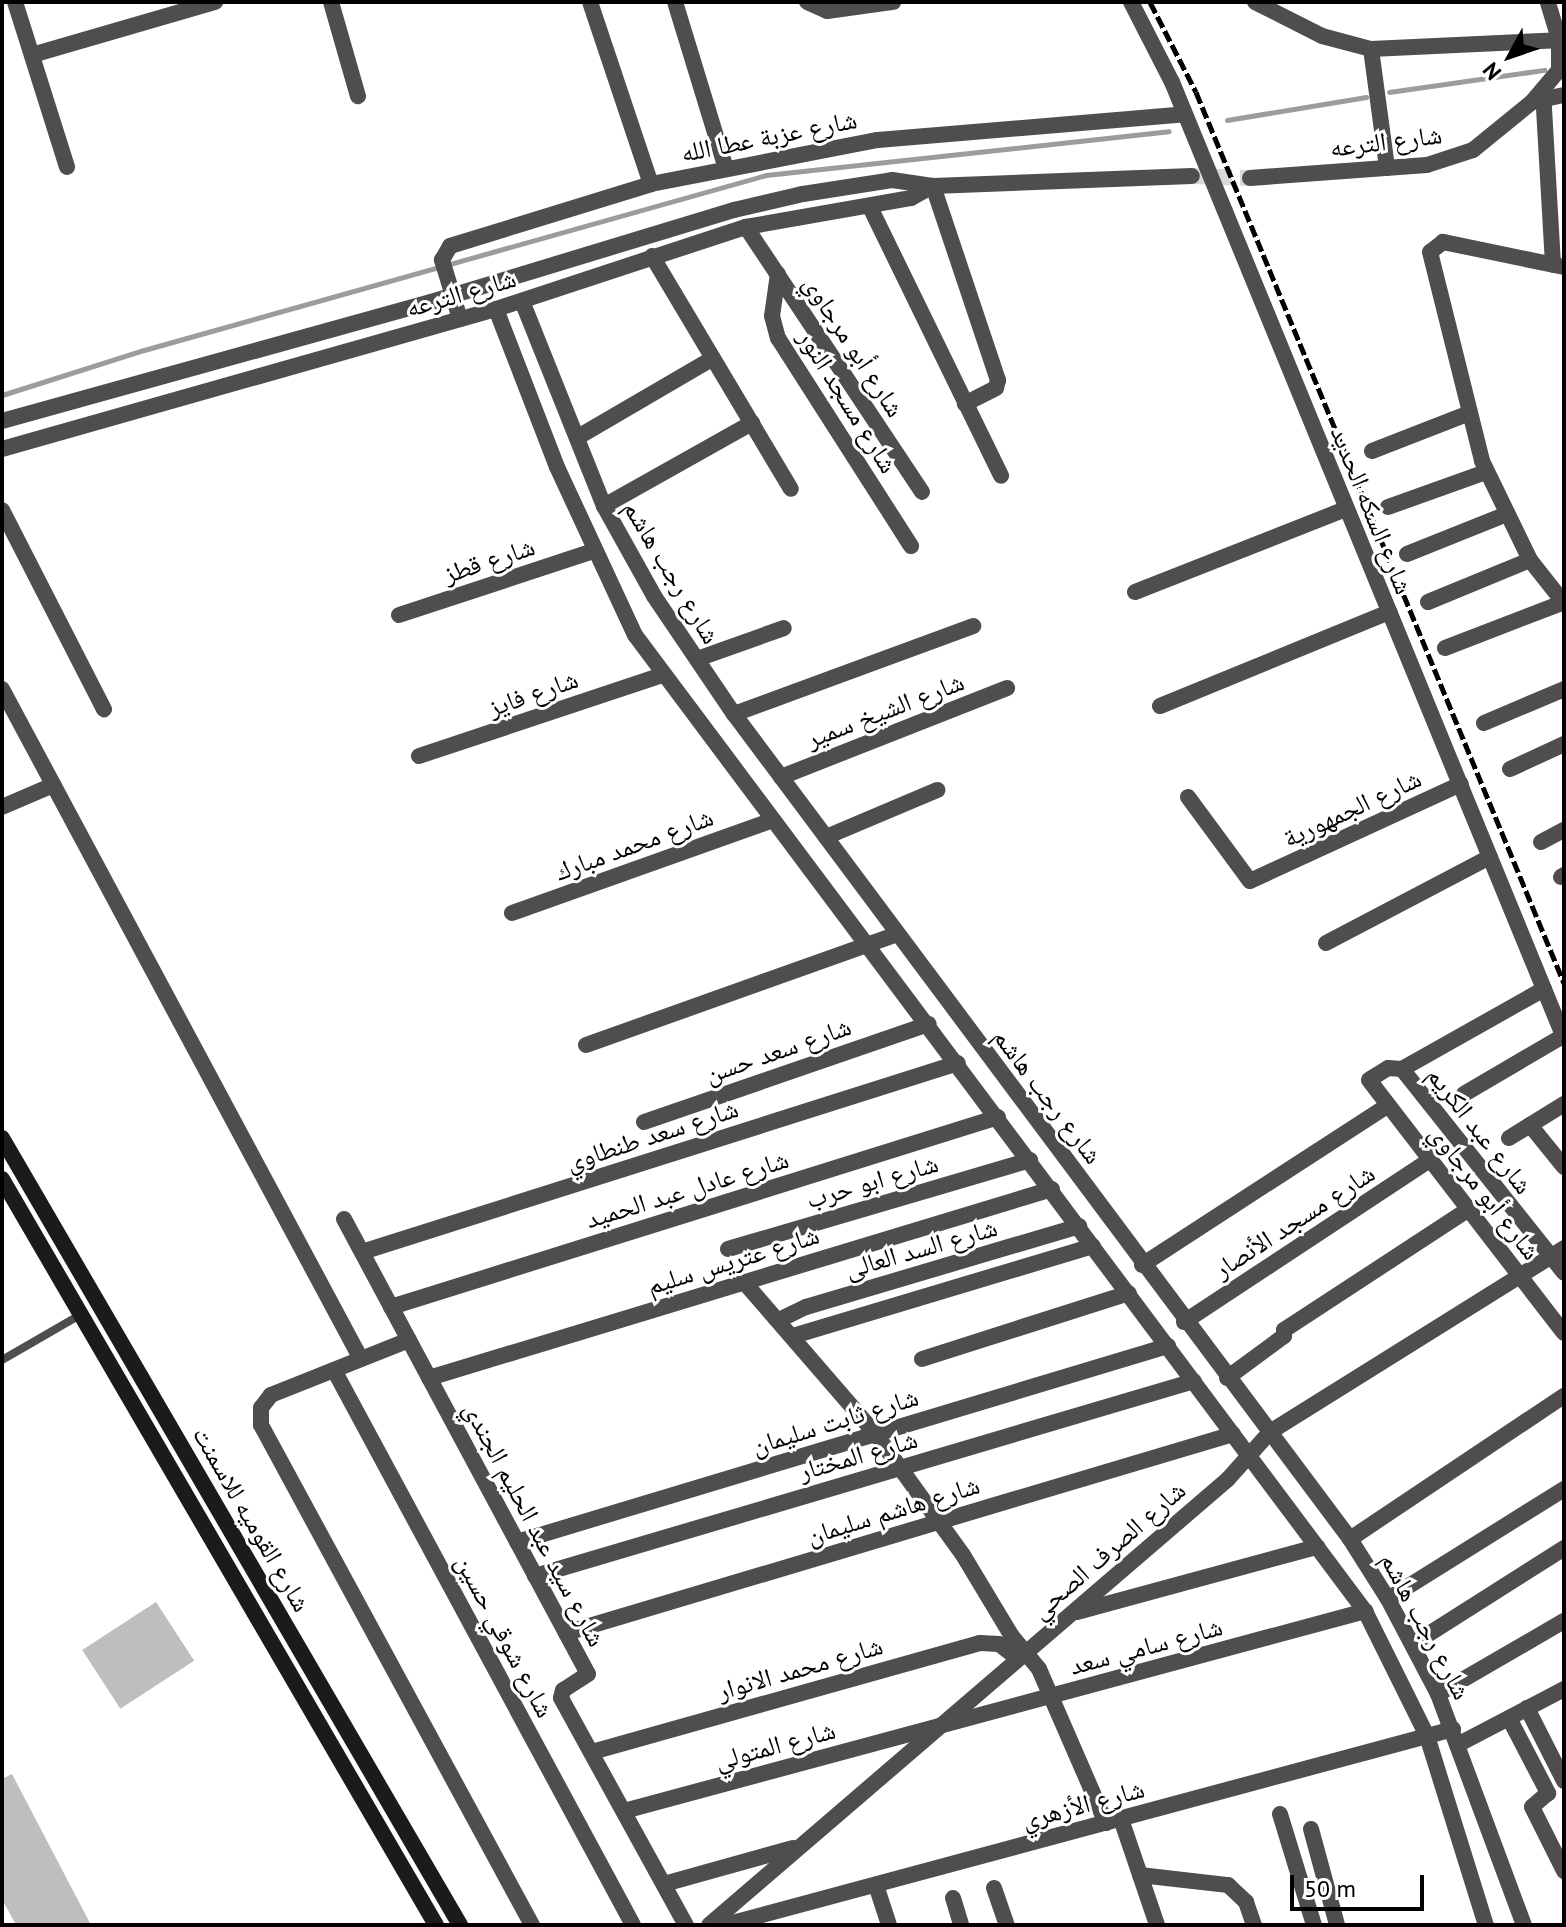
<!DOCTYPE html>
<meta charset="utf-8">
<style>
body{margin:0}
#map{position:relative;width:1566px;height:1927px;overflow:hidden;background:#fff;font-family:"PT Sans","Noto Naskh Arabic",sans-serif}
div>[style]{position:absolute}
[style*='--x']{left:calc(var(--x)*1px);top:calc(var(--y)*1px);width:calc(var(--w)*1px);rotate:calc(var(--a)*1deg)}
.stream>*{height:5px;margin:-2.5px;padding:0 2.5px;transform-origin:2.5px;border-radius:2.5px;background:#9c9c9c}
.building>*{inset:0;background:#bebebe;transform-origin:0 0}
.minor-tunnel>*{height:16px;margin-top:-8px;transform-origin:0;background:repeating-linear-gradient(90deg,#d9d9d9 0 16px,transparent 0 24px)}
.service>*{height:8px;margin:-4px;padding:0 4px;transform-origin:4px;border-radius:4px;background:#4e4e4e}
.minor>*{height:16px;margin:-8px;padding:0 8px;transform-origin:8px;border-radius:8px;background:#4e4e4e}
.secondary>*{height:16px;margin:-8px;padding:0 8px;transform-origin:8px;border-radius:8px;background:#1b1b1b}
.rail>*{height:5px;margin-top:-2.5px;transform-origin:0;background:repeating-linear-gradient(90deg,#000 0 12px,transparent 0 16px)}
span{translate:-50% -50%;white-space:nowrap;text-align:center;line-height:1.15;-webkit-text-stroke:6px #fff;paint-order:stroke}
.street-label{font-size:26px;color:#000}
.frame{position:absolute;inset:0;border:4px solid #000;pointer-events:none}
.north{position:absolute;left:1470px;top:16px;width:80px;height:80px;-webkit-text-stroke:6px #fff;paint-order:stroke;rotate:230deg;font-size:22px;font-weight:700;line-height:32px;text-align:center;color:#000}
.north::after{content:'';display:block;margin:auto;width:28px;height:36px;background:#000;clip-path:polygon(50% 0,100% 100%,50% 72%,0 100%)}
.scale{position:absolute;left:1290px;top:1875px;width:134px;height:36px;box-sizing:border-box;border:4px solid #000;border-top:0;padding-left:10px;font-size:24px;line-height:28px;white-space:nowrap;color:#000;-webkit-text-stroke:6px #fff;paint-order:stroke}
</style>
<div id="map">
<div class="stream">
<div style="--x:1389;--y:92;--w:157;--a:-8.1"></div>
<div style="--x:1227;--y:120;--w:141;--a:-9.4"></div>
<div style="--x:2;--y:395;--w:149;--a:-17.6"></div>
<div style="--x:144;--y:350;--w:646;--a:-15.71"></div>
<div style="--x:766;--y:175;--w:405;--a:-6.2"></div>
</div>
<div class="building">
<div style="left:156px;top:1602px;width:70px;height:88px;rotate:57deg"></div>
<div style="clip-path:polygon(12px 1774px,91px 1925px,16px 1925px,2px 1899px,2px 1779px)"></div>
</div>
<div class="minor-tunnel">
<div style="--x:1192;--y:176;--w:58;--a:2"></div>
</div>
<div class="service">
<div style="--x:2;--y:1360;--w:90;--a:-30"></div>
</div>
<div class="minor">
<div style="--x:15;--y:2;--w:173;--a:72.5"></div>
<div style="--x:331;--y:2;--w:98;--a:74"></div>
<div style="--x:590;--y:2;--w:192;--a:71.5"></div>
<div style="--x:675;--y:2;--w:171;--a:73"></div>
<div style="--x:807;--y:2;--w:22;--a:24"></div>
<div style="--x:827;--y:11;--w:67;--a:-7.8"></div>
<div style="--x:1131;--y:2;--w:90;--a:62.9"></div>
<div style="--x:1172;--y:82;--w:1033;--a:67.7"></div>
<div style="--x:1255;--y:2;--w:75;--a:26.9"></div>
<div style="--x:1322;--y:36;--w:51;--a:14.9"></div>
<div style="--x:1371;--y:49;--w:193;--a:-2.7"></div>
<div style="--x:1371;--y:49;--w:120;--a:82.3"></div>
<div style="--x:32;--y:55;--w:191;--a:-16.2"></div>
<div style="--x:1543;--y:91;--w:174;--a:86.7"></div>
<div style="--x:1545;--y:99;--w:19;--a:-12"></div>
<div style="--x:1250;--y:178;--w:177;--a:-4.2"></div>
<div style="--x:1427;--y:165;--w:48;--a:-18.1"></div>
<div style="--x:1473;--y:150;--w:76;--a:-39.1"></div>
<div style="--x:1532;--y:102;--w:42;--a:-49.8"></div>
<div style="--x:1559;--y:70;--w:31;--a:-90"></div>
<div style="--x:1559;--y:39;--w:39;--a:-107"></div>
<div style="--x:933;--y:186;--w:205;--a:71.5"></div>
<div style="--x:998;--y:380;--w:8;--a:104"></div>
<div style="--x:996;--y:388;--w:35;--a:153"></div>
<div style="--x:870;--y:207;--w:299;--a:64"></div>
<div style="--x:746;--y:227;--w:318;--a:56.4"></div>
<div style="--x:652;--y:256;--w:271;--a:59.2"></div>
<div style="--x:1564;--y:267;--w:124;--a:-168.3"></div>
<div style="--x:1443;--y:242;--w:16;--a:142"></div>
<div style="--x:1430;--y:252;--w:215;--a:76"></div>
<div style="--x:1482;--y:461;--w:110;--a:64.1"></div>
<div style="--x:1530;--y:560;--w:55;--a:51.7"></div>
<div style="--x:778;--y:274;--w:42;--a:98.1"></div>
<div style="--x:772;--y:316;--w:23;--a:75"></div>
<div style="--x:778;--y:338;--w:247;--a:57.4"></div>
<div style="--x:522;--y:301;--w:221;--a:68.2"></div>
<div style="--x:604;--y:506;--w:103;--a:60.9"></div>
<div style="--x:654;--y:596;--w:143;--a:55.9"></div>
<div style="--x:734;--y:714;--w:1030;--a:53.25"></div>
<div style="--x:1350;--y:1539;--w:71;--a:57.7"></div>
<div style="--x:1388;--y:1599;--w:107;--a:62.2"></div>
<div style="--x:1438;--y:1694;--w:246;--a:69.6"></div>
<div style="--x:496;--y:309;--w:169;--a:68.9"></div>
<div style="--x:557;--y:467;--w:185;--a:65.1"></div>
<div style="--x:635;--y:635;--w:1219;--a:53.21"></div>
<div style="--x:1365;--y:1611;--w:140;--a:63.6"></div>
<div style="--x:1427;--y:1736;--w:198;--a:72.7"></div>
<div style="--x:460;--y:319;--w:62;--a:-107"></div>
<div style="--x:442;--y:260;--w:16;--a:-60"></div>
<div style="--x:450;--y:246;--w:210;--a:-17.1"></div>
<div style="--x:651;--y:184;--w:231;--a:-11"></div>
<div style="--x:878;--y:140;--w:308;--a:-4.8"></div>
<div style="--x:2;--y:421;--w:445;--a:-15.5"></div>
<div style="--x:431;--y:302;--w:317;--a:-16.9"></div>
<div style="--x:734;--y:210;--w:71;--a:-13.1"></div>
<div style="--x:803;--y:194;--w:90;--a:-8.9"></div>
<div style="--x:892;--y:180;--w:41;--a:8.3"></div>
<div style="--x:933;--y:186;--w:259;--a:-2.2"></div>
<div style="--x:578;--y:437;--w:156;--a:-30.3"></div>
<div style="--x:2;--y:449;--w:513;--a:-15.82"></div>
<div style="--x:496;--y:309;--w:263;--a:-18.2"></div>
<div style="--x:746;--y:227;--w:168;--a:-10"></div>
<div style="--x:911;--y:198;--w:25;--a:-29"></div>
<div style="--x:1372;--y:451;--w:102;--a:-21.3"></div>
<div style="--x:604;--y:506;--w:170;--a:-29.3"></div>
<div style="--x:1388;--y:507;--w:104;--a:-19.7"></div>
<div style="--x:2;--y:510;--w:224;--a:62.9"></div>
<div style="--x:1407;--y:554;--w:108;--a:-21.8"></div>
<div style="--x:1135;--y:592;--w:227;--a:-21.5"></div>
<div style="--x:1428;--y:602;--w:110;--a:-22.4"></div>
<div style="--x:399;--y:615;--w:205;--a:-18.2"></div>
<div style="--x:1445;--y:648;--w:128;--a:-21.1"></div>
<div style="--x:697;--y:659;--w:92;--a:-19.6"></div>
<div style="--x:2;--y:689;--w:760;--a:61.82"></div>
<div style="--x:1160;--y:706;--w:248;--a:-22.3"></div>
<div style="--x:734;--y:714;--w:255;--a:-20.2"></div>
<div style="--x:1484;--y:723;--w:87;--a:-23"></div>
<div style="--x:419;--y:756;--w:256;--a:-18.4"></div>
<div style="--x:1510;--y:769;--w:60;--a:-24.8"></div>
<div style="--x:781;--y:777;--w:243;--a:-21.5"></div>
<div style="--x:1188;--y:797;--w:104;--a:53.6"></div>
<div style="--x:1250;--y:881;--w:232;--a:-24.7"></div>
<div style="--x:2;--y:807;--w:56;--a:-23.3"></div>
<div style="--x:826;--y:837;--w:121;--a:-22.9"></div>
<div style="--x:1541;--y:842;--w:26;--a:-28"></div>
<div style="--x:1561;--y:877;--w:4;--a:-34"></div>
<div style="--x:512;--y:913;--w:277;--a:-19.6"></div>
<div style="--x:1326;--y:943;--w:185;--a:-27.7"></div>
<div style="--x:1544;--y:989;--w:163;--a:150.6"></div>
<div style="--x:1402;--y:1069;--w:14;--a:-176"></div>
<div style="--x:1388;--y:1068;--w:22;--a:148"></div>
<div style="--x:1369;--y:1080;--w:319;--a:52.4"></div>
<div style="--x:586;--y:1045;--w:330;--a:-19.6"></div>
<div style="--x:1402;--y:1069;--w:260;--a:51.5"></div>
<div style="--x:1464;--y:1094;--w:115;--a:-30.4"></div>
<div style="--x:644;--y:1122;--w:301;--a:-19"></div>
<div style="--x:1530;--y:1125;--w:54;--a:51"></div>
<div style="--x:1509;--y:1138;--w:65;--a:-31.7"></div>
<div style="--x:344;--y:1219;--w:516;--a:61.8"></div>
<div style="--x:588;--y:1674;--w:30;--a:147"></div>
<div style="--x:563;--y:1690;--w:8;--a:104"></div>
<div style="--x:561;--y:1698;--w:259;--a:61.2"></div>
<div style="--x:728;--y:1249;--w:315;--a:-16.4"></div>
<div style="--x:362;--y:1252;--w:625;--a:-17.59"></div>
<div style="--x:1142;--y:1265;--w:293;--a:-33"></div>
<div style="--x:744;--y:1282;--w:200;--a:49.1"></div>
<div style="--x:875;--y:1433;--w:150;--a:54.2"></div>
<div style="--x:963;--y:1555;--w:93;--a:59"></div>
<div style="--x:1011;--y:1635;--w:44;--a:50.5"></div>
<div style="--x:1039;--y:1669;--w:168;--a:66.5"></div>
<div style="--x:391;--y:1307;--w:636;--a:-17.38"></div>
<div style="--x:779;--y:1320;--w:30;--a:-26"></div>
<div style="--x:806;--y:1307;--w:285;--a:-16.5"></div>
<div style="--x:1184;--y:1322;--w:295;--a:-33.4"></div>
<div style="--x:793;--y:1336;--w:313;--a:-16.7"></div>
<div style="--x:409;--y:1340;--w:149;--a:158.3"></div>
<div style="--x:271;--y:1395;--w:16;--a:128"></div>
<div style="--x:261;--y:1408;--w:17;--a:90"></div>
<div style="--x:261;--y:1425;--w:569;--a:61.54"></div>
<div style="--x:922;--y:1359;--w:217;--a:-17.7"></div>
<div style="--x:334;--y:1370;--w:630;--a:61.69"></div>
<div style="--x:429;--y:1378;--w:651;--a:-16.88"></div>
<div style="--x:1227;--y:1378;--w:71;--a:-36.4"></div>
<div style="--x:1284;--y:1336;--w:6;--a:-90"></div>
<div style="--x:1284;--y:1330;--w:221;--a:-33.2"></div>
<div style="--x:1350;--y:1539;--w:257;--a:-33.8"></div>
<div style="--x:517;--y:1542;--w:680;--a:-16.76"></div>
<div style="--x:535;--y:1576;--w:687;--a:-16.48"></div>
<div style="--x:1388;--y:1599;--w:208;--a:-32"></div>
<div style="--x:1077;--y:1612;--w:249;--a:-15.2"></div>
<div style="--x:566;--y:1633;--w:696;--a:-16.61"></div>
<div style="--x:1413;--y:1644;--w:179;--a:-32.4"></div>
<div style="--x:1438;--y:1694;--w:146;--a:-30.1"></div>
<div style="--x:1527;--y:1708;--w:82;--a:63.1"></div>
<div style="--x:1509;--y:1718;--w:85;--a:62.5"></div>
<div style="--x:1548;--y:1793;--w:21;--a:139"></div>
<div style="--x:1532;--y:1807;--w:72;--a:63.4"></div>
<div style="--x:1459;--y:1744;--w:119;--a:-27.6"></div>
<div style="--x:592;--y:1752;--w:403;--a:-15.7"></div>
<div style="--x:980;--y:1643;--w:19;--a:3"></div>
<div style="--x:999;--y:1644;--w:24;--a:38"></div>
<div style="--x:624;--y:1811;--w:768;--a:-15.1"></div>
<div style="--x:1280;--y:1814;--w:116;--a:73"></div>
<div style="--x:1121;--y:1819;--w:112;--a:71.2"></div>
<div style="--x:1311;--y:1829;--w:99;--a:74.8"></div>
<div style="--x:1140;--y:1875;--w:89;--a:6.5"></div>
<div style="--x:1228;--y:1885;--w:25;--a:43"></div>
<div style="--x:1246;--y:1902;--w:24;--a:71"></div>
<div style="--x:664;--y:1884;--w:134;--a:-15.6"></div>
<div style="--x:876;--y:1885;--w:42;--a:72"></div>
<div style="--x:994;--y:1888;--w:39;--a:71"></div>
<div style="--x:953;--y:1898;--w:28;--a:73"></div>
<div style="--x:709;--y:1925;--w:684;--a:-40.67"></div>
<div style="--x:1228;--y:1479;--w:63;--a:-48.2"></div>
<div style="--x:1270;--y:1432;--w:347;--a:-32"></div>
<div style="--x:725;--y:1925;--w:754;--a:-15.07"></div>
</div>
<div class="secondary">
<div style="--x:2;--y:1138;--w:911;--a:59.8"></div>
<div style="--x:2;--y:1179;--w:863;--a:59.81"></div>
</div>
<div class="rail">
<div style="--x:1150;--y:2;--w:101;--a:62.9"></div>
<div style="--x:1196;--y:92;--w:964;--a:67.56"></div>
</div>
<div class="street-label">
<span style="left:769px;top:136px;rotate:-11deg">شارع عزبة عطا الله</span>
<span style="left:1386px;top:141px;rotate:-7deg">شارع الترعه</span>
<span style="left:461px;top:293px;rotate:-16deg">شارع الترعه</span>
<span style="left:854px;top:346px;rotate:57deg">شارع أبو مرجاوي</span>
<span style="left:848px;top:401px;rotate:58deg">شارع مسجد النور</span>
<span style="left:1372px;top:510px;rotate:68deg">شارع السكه الحديد</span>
<span style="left:489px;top:560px;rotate:-18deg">شارع قطز</span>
<span style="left:672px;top:572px;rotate:59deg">شارع رجب هاشم</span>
<span style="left:533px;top:693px;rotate:-19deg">شارع فايز</span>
<span style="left:885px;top:710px;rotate:-21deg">شارع الشيخ سمير</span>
<span style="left:1352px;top:808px;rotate:-25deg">شارع الجمهورية</span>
<span style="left:634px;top:844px;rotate:-20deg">شارع محمد مبارك</span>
<span style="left:778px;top:1050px;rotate:-19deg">شارع سعد حسن</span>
<span style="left:1048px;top:1096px;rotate:53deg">شارع رجب هاشم</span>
<span style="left:1480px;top:1130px;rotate:52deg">شارع عبد الكريم</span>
<span style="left:652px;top:1135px;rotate:-18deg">شارع سعد طنطاوي</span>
<span style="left:872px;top:1181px;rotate:-16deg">شارع ابو حرب</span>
<span style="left:687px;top:1189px;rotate:-17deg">شارع عادل عبد الحميد</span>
<span style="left:1485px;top:1192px;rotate:52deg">شارع أبو مرجاوي</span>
<span style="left:1294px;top:1221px;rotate:-33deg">شارع مسجد الأنصار</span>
<span style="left:921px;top:1248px;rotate:-16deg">شارع السد العالى</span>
<span style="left:733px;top:1260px;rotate:-17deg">شارع عتريس سليم</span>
<span style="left:835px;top:1421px;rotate:-17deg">شارع ثابت سليمان</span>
<span style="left:858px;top:1455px;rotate:-16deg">شارع المختار</span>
<span style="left:893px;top:1510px;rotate:-17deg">شارع هاشم سليمان</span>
<span style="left:252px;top:1519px;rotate:60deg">شارع القوميه للاسمنت</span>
<span style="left:535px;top:1524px;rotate:62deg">شارع سيد عبد الحليم الجندي</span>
<span style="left:1108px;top:1550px;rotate:-41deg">شارع الصرف الصحي</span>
<span style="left:1426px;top:1626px;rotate:62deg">شارع رجب هاشم</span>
<span style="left:505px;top:1636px;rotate:62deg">شارع شوقي حسين</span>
<span style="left:1146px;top:1646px;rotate:-15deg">شارع سامي سعد</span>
<span style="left:800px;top:1668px;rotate:-16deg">شارع محمد الانوار</span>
<span style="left:775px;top:1745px;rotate:-15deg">شارع المتولي</span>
<span style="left:1083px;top:1804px;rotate:-15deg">شارع الأزهري</span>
</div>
<div class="frame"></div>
<div class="north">N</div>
<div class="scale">50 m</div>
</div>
